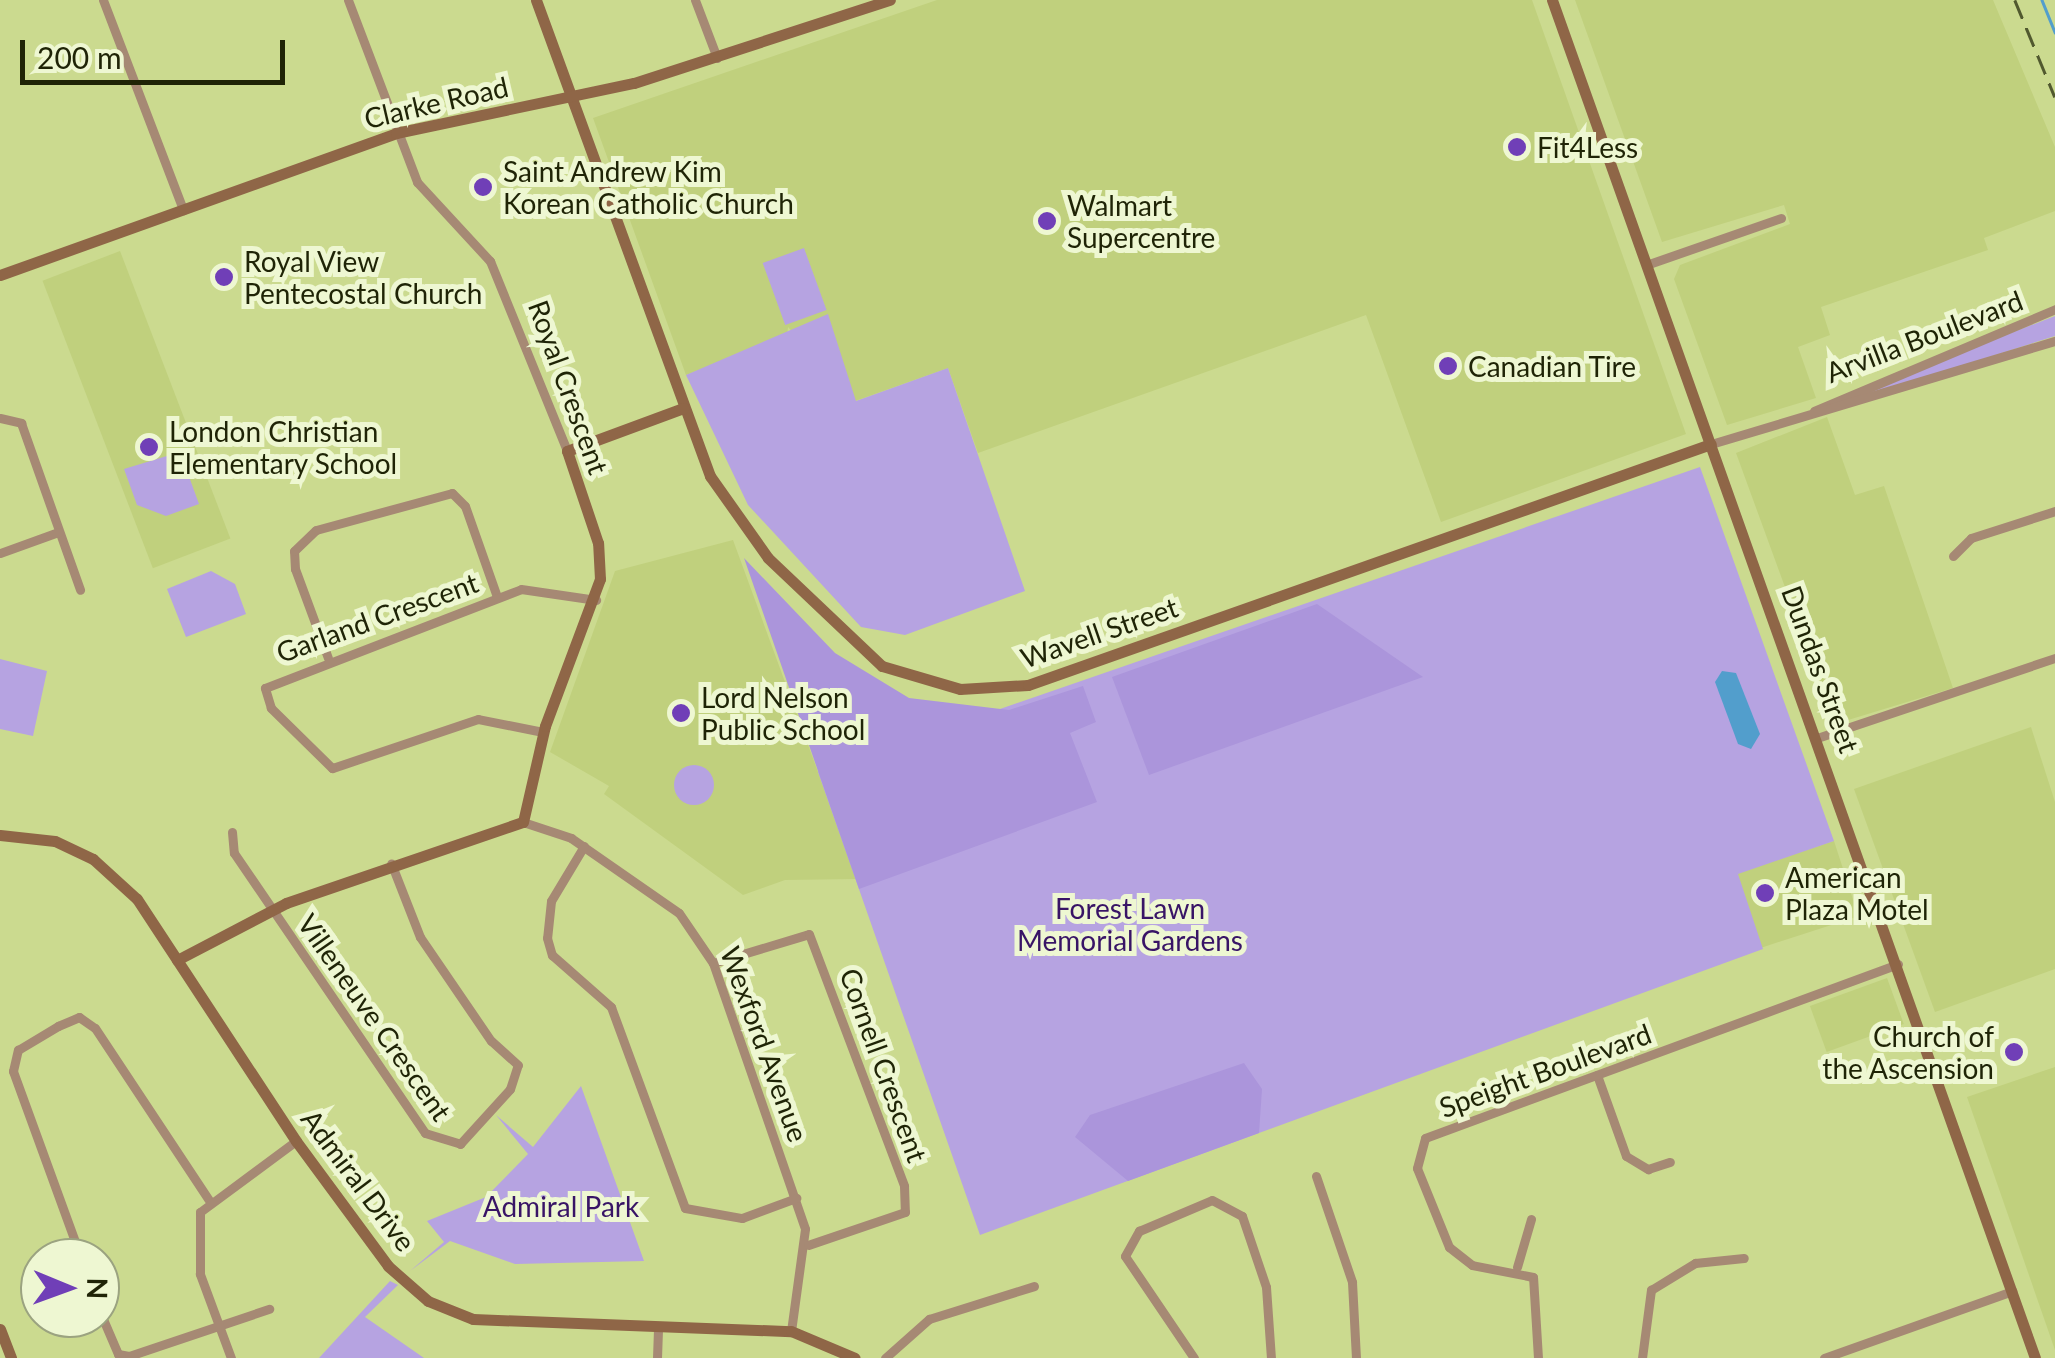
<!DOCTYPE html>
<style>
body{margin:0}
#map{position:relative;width:2055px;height:1358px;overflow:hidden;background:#cbda8f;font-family:Lato,sans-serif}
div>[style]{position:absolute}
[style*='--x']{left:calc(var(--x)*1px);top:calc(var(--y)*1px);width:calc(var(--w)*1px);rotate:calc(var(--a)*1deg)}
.built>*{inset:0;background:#c0d07d;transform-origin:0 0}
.green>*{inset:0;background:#b6a3e1;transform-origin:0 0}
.round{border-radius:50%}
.forest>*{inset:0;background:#ab95db}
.water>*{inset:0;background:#529ecc}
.stream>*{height:2.5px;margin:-1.25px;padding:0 1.25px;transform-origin:1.25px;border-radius:1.25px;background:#529ecc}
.street>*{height:9px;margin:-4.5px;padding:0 4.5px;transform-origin:4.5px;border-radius:4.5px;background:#a68974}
.secondary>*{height:11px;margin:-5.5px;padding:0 5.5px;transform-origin:5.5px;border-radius:5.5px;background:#8f6647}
.rail>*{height:2.5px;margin-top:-1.25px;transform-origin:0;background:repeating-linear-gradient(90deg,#51592e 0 20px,transparent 0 30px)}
.dots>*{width:28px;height:28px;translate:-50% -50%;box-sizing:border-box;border:5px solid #eef7d2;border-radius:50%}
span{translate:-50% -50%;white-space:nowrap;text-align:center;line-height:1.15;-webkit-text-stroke:10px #eef7d2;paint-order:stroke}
.street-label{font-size:28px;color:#1f2406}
.poi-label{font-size:28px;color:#1f2406}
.left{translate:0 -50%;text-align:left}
.right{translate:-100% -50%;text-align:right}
.park-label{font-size:28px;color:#381466}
.north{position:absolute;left:20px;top:1238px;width:100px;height:100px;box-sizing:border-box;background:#eef7d2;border:2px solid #9ba380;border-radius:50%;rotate:91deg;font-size:28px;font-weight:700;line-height:40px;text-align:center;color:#1f2406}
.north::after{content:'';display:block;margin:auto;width:35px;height:45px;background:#703fb7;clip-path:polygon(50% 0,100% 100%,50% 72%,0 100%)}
.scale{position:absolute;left:20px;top:40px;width:265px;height:45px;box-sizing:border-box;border:5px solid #1f2406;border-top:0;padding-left:12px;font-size:30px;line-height:35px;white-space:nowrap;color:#1f2406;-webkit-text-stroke:8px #eef7d2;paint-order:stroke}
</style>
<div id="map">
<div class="built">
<div style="clip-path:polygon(937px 0,1532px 0,1686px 434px,1441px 522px,1366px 315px,978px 453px,948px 368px,855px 401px,788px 327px,787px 337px,686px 375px,593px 118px)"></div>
<div style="clip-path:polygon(1575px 0,1993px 0,2055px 147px,2055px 211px,1984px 238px,1988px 250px,1821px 307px,1830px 335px,1798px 347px,1816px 398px,1727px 425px,1674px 279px,1680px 265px,1790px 224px,1784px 205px,1662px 242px)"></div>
<div style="left:120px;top:251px;width:308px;height:83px;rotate:69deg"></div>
<div style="clip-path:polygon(1827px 417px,1855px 495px,1884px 486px,1953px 688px,1835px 724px,1736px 453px)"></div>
<div style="clip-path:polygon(733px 540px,818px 772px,856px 879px,785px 880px,743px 895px,604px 794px,609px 786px,550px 752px,615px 571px)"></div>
<div style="clip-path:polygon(2031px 727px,2055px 802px,2055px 969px,1935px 1012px,1854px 789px)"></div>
<div style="left:1834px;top:841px;width:79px;height:102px;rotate:72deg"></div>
<div style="left:1887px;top:978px;width:49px;height:82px;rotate:70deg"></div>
<div style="clip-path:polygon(2055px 1067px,2055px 1350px,1967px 1097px)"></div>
</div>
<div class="green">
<div style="left:804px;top:248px;width:66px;height:44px;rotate:70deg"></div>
<div style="clip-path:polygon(828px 314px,856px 401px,948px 368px,1025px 591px,905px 635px,861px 627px,748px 505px,686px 375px)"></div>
<div style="clip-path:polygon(2055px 316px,2055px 336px,1823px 410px,1822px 406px)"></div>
<div style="clip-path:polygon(180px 452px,199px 504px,166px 516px,137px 505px,124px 469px)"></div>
<div style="clip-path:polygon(1700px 467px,1834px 841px,1738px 874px,1763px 949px,980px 1235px,818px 772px)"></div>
<div style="clip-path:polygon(211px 571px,235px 584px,246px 614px,186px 637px,167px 589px)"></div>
<div style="clip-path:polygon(0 659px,47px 671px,33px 736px,0 729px)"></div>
<div class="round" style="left:674px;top:765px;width:40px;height:40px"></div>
<div style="clip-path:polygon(581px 1086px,644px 1261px,515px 1264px,450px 1241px,410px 1271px,444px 1242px,427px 1221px,486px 1197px,528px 1154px,496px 1115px,533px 1147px)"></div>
<div style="clip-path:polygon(390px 1281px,398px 1285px,365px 1317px,424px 1358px,319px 1358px)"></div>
</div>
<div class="forest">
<div style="clip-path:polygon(744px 558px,835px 653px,909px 698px,1009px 710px,1083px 686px,1096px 722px,1070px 733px,1097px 802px,859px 889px)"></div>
<div style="clip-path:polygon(1317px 604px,1423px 677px,1149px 775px,1112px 677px)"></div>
<div style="clip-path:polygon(1244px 1063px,1262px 1089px,1259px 1133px,1128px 1181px,1075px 1137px,1090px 1115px)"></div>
</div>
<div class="water">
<div style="clip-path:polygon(1722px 671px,1736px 673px,1760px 734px,1751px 749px,1738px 744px,1715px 682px)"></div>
</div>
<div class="stream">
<div style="--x:2042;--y:0;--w:35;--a:68"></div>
</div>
<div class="street">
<div style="--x:103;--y:0;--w:225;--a:69.1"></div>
<div style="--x:348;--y:0;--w:195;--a:69.2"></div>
<div style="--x:417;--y:182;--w:108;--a:47.3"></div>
<div style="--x:490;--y:261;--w:205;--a:67.9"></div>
<div style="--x:695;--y:0;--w:62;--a:69.2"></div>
<div style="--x:1646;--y:265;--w:143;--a:-19.2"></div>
<div style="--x:1814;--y:411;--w:262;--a:-22.9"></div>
<div style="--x:0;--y:418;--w:22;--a:13"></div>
<div style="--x:21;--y:423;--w:177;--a:70.5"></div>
<div style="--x:1711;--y:444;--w:359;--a:-16.7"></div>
<div style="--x:0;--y:553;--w:62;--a:-19.9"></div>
<div style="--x:1953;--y:556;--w:25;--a:-45"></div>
<div style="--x:1971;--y:538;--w:88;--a:-17.8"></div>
<div style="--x:328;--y:658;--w:95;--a:-110.3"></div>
<div style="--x:295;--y:569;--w:18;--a:-93"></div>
<div style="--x:294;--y:551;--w:30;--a:-44"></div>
<div style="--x:316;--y:530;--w:141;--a:-15.2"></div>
<div style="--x:452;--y:493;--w:18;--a:45"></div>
<div style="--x:465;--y:506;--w:96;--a:70.6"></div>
<div style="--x:543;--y:732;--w:66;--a:-168.7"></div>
<div style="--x:478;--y:719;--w:154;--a:161.4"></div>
<div style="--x:332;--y:768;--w:86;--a:-135.5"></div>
<div style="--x:271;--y:708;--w:21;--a:-107"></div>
<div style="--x:265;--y:688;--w:274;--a:-21.1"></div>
<div style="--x:521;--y:589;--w:76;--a:8.3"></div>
<div style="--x:1820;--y:737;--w:248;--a:-18.6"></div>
<div style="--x:523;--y:822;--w:51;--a:18.4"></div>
<div style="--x:571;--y:838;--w:131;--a:34.8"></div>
<div style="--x:679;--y:913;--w:60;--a:55.8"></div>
<div style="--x:713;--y:963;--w:281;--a:70.9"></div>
<div style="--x:805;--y:1229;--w:103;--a:97.8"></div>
<div style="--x:232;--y:832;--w:21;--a:85"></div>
<div style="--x:234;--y:853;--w:339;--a:55.7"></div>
<div style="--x:425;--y:1133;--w:37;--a:17"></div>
<div style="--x:460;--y:1144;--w:74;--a:-47.7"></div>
<div style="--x:510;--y:1089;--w:25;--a:-72"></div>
<div style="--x:518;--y:1065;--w:36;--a:-138"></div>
<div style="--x:491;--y:1041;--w:126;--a:-124.3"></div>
<div style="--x:420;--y:937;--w:79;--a:-111.4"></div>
<div style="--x:584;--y:846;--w:64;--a:121"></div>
<div style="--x:551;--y:901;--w:37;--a:96"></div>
<div style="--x:547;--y:938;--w:18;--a:74"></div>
<div style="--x:552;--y:955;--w:79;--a:41.4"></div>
<div style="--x:611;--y:1007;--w:214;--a:69.8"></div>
<div style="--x:685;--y:1208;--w:58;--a:10"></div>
<div style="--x:742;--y:1218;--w:58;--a:-20.3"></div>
<div style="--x:713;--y:963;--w:100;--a:-16.8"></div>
<div style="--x:809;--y:934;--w:269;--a:69.3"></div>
<div style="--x:904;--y:1186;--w:26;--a:88"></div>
<div style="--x:905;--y:1212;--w:102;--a:161.2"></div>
<div style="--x:1597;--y:1075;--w:86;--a:70.3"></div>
<div style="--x:1626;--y:1156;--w:26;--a:31"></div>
<div style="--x:1648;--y:1169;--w:23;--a:-18"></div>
<div style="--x:1316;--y:1176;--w:112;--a:71.2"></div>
<div style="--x:1352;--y:1282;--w:76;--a:87"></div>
<div style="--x:81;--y:1258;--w:199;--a:-110"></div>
<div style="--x:13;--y:1071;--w:22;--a:-77"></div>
<div style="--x:18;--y:1050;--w:47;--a:-31"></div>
<div style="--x:58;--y:1026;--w:23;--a:-23"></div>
<div style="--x:79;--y:1017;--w:19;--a:35"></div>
<div style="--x:95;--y:1028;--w:206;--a:56.5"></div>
<div style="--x:1517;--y:1267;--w:50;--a:-73.7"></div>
<div style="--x:100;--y:1312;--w:46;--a:66.8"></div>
<div style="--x:118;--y:1354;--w:11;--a:10"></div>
<div style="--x:129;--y:1356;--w:148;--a:-18.6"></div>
<div style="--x:231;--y:1358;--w:90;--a:-110.3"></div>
<div style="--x:200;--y:1274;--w:62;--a:-90"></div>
<div style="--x:200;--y:1212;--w:119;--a:-36.5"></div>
<div style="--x:657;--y:1358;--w:32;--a:-88"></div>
<div style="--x:885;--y:1358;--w:59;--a:-41.6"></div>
<div style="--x:929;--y:1319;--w:110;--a:-17.4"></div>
<div style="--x:1194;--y:1358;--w:123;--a:-124.1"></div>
<div style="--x:1125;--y:1256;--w:29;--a:-61"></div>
<div style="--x:1139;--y:1231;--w:79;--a:-23"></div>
<div style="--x:1212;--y:1200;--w:34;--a:28"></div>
<div style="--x:1242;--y:1216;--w:75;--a:71.3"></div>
<div style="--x:1266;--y:1287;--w:71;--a:86"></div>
<div style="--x:1538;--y:1358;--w:81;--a:-93.5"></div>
<div style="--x:1533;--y:1277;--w:62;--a:-168.9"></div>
<div style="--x:1472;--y:1265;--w:29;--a:-142"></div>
<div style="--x:1449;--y:1247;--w:85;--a:-112.1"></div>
<div style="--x:1417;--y:1168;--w:31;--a:-75"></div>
<div style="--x:1425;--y:1138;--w:504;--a:-20.2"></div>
<div style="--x:1642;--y:1358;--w:69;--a:-82.5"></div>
<div style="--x:1651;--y:1290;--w:52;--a:-31.5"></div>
<div style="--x:1695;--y:1263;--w:49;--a:-5.8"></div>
<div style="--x:1824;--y:1358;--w:200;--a:-19.6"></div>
</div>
<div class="secondary">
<div style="--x:536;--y:0;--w:507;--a:69.92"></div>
<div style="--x:710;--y:476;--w:100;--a:54.7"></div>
<div style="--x:768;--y:558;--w:157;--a:43.5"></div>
<div style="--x:882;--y:666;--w:81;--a:16.4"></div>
<div style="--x:960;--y:689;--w:68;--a:-3.4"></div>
<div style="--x:1028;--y:685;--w:724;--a:-19.44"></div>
<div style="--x:1552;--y:0;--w:1441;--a:70.42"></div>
<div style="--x:0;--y:275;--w:421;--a:-19.7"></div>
<div style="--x:396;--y:133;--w:243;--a:-11.9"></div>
<div style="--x:634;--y:83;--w:269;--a:-18"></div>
<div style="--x:0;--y:835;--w:55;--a:6.2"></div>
<div style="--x:55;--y:841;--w:42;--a:25.3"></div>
<div style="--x:93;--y:859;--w:59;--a:42.3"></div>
<div style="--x:137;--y:899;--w:290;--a:56.7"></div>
<div style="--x:296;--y:1141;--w:155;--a:53.6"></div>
<div style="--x:388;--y:1266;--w:53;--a:41.2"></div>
<div style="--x:428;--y:1301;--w:48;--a:21.8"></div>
<div style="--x:473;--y:1319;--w:318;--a:2.2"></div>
<div style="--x:791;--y:1331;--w:69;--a:22.9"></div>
<div style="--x:177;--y:960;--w:123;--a:-27.6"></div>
<div style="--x:286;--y:903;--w:250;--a:-18.9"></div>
<div style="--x:523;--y:822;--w:98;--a:-77.1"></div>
<div style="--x:545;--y:726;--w:157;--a:-69.5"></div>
<div style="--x:600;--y:579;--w:36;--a:-93"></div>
<div style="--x:598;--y:543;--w:97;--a:-108.6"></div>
<div style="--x:567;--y:451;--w:124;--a:-20.3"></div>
<div style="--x:0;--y:1329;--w:31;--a:69"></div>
</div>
<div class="rail">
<div style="--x:2015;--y:0;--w:105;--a:67.6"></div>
</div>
<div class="dots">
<div style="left:1517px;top:147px;background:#703fb7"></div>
<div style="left:483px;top:187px;background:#703fb7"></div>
<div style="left:1047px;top:221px;background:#703fb7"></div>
<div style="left:224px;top:277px;background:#703fb7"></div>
<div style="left:1448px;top:366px;background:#703fb7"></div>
<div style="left:149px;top:447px;background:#703fb7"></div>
<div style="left:681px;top:713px;background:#703fb7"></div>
<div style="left:1765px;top:893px;background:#703fb7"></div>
<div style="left:2014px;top:1052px;background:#703fb7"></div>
</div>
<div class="street-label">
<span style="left:436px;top:102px;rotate:-13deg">Clarke Road</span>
<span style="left:1924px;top:336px;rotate:-21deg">Arvilla Boulevard</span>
<span style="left:569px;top:387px;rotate:70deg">Royal Crescent</span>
<span style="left:377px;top:617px;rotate:-20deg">Garland Crescent</span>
<span style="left:1099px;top:632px;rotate:-19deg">Wavell Street</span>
<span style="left:1821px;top:669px;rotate:70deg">Dundas Street</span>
<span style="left:375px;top:1017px;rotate:55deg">Villeneuve Crescent</span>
<span style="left:765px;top:1044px;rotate:70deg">Wexford Avenue</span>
<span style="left:884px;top:1065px;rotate:70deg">Cornell Crescent</span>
<span style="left:1545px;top:1070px;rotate:-20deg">Speight Boulevard</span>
<span style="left:359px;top:1180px;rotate:53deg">Admiral Drive</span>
</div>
<div class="poi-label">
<span class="left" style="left:1537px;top:147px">Fit4Less</span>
<span class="left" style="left:503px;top:187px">Saint Andrew Kim<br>Korean Catholic Church</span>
<span class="left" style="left:1067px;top:221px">Walmart<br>Supercentre</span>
<span class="left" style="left:244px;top:277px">Royal View<br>Pentecostal Church</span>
<span class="left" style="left:1468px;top:366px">Canadian Tire</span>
<span class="left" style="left:169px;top:447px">London Christian<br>Elementary School</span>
<span class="left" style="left:701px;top:713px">Lord Nelson<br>Public School</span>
<span class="left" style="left:1785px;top:893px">American<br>Plaza Motel</span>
<span class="right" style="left:1994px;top:1052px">Church of<br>the Ascension</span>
</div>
<div class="park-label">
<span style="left:1130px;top:924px">Forest Lawn<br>Memorial Gardens</span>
<span style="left:561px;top:1206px">Admiral Park</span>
</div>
<div class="north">N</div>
<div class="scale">200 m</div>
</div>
